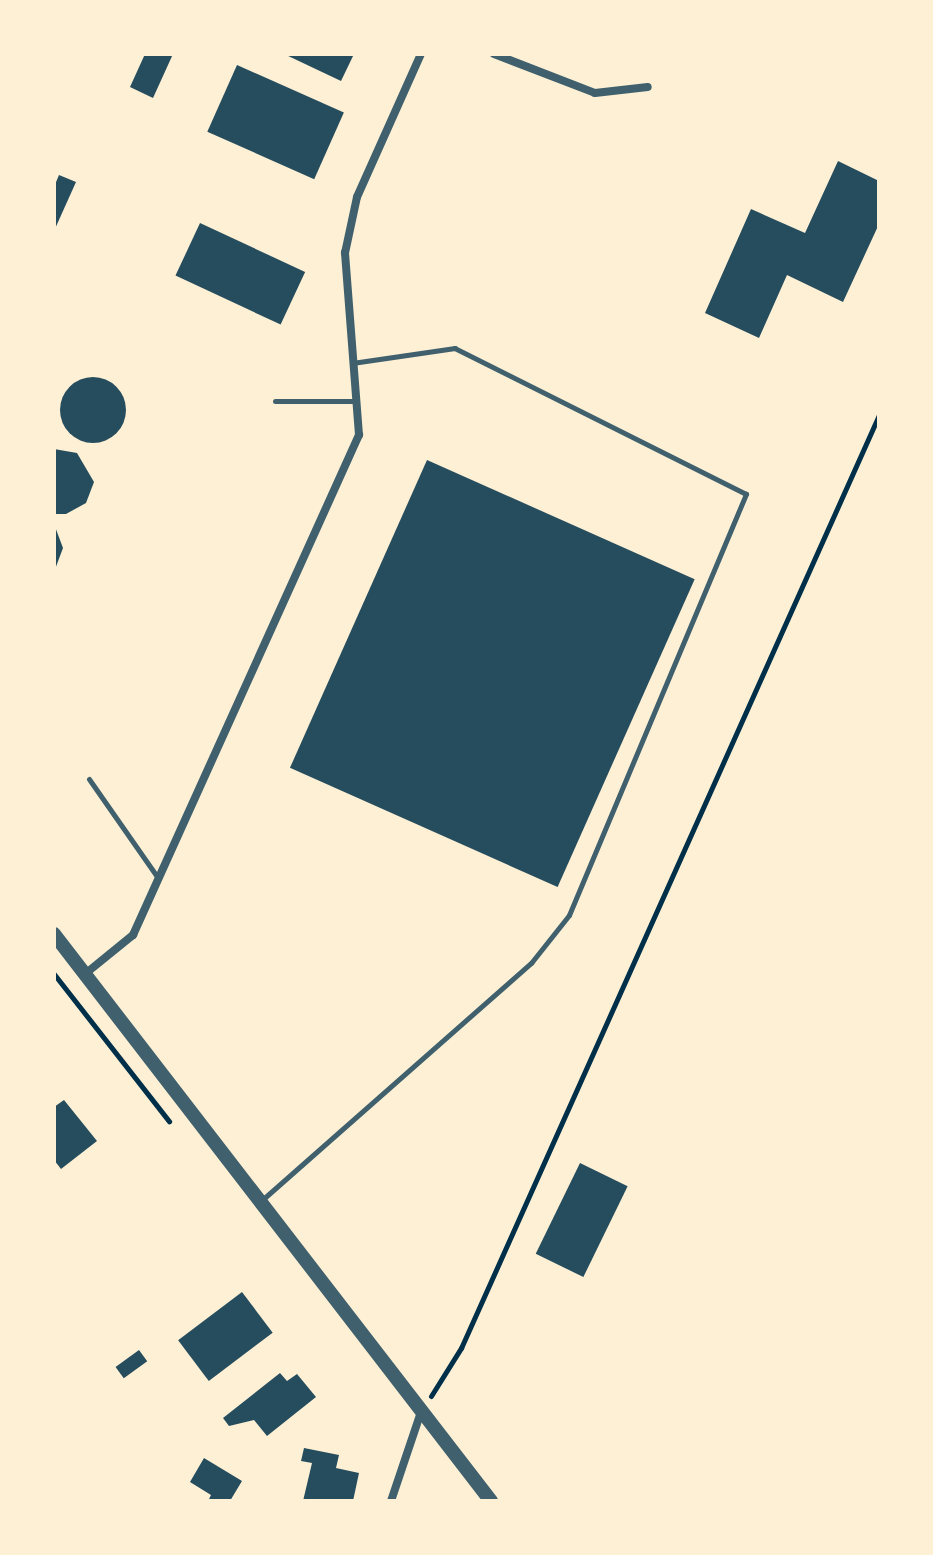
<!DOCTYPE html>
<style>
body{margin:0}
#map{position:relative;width:933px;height:1555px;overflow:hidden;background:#fdf0d5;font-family:"PT Sans",sans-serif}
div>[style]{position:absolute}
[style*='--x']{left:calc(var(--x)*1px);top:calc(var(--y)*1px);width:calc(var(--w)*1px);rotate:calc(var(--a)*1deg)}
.building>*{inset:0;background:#264d5e;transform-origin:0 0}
.round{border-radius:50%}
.path>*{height:5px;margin:-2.5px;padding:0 2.5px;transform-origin:2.5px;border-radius:2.5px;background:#003049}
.service>*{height:5px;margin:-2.5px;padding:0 2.5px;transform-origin:2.5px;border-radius:2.5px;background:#3f606c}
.minor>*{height:8px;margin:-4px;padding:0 4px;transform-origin:4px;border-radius:4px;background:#3f606c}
.tertiary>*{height:14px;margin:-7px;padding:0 7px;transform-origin:7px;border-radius:7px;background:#3f606c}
span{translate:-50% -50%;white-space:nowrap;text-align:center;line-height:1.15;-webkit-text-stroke:7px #fdf0d5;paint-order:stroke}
.frame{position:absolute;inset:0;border:56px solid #fdf0d5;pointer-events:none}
</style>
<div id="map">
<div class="building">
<div style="clip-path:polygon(145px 54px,173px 54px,153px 98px,130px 87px)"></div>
<div style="clip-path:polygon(284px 54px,354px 54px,341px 81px)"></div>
<div style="left:237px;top:65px;width:117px;height:73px;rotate:24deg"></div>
<div style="clip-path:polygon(838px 161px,879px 181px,879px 224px,843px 302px,787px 275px,759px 338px,705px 313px,751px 209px,805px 233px)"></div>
<div style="clip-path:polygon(59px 175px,76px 182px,54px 231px,54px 187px)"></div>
<div style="left:200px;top:223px;width:116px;height:58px;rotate:25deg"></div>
<div class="round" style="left:60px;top:377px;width:66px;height:66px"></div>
<div style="clip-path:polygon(54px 449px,77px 453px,94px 482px,86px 503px,66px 514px,54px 514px)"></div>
<div style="left:427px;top:460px;width:293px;height:337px;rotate:24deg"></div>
<div style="clip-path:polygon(54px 524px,63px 548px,54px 572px)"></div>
<div style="clip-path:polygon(64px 1100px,97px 1141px,61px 1169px,54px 1160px,54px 1107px)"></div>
<div style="left:580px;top:1163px;width:53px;height:101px;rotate:26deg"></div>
<div style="left:242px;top:1292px;width:51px;height:80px;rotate:53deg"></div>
<div style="left:139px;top:1350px;width:14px;height:29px;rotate:54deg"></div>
<div style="clip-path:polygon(280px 1373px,287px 1381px,297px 1374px,316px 1397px,267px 1436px,254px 1420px,229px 1426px,223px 1418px)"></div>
<div style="clip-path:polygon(304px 1448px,339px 1455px,336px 1468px,359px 1473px,353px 1501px,303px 1501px,312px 1463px,301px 1461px)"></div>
<div style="clip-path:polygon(204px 1458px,242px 1481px,230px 1501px,208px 1501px,211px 1495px,190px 1482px)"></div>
</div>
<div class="path">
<div style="--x:54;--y:974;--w:187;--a:52"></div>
<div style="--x:431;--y:1396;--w:57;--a:-58"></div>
<div style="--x:461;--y:1348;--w:1022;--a:-65.87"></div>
</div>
<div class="service">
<div style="--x:275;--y:401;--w:81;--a:0"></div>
<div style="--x:89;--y:779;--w:121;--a:55.1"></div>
<div style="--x:262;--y:1200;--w:359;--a:-41.4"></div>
<div style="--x:531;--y:963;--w:61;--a:-51.6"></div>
<div style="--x:569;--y:915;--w:457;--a:-67.2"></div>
<div style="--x:746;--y:494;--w:326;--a:-153.4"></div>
<div style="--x:455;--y:348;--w:104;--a:171.7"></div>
</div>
<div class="minor">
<div style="--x:494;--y:54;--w:108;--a:21.1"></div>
<div style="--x:595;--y:93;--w:53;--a:-6.5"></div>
<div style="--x:85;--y:974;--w:62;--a:-39.1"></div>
<div style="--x:133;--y:935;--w:549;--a:-65.68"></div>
<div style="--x:359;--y:435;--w:183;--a:-94.4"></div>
<div style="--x:345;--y:253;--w:57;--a:-77.9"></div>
<div style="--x:357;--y:197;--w:157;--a:-65.9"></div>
<div style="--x:391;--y:1501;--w:94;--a:-71.4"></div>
</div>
<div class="tertiary">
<div style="--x:54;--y:934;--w:716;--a:52.38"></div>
</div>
<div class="frame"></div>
</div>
